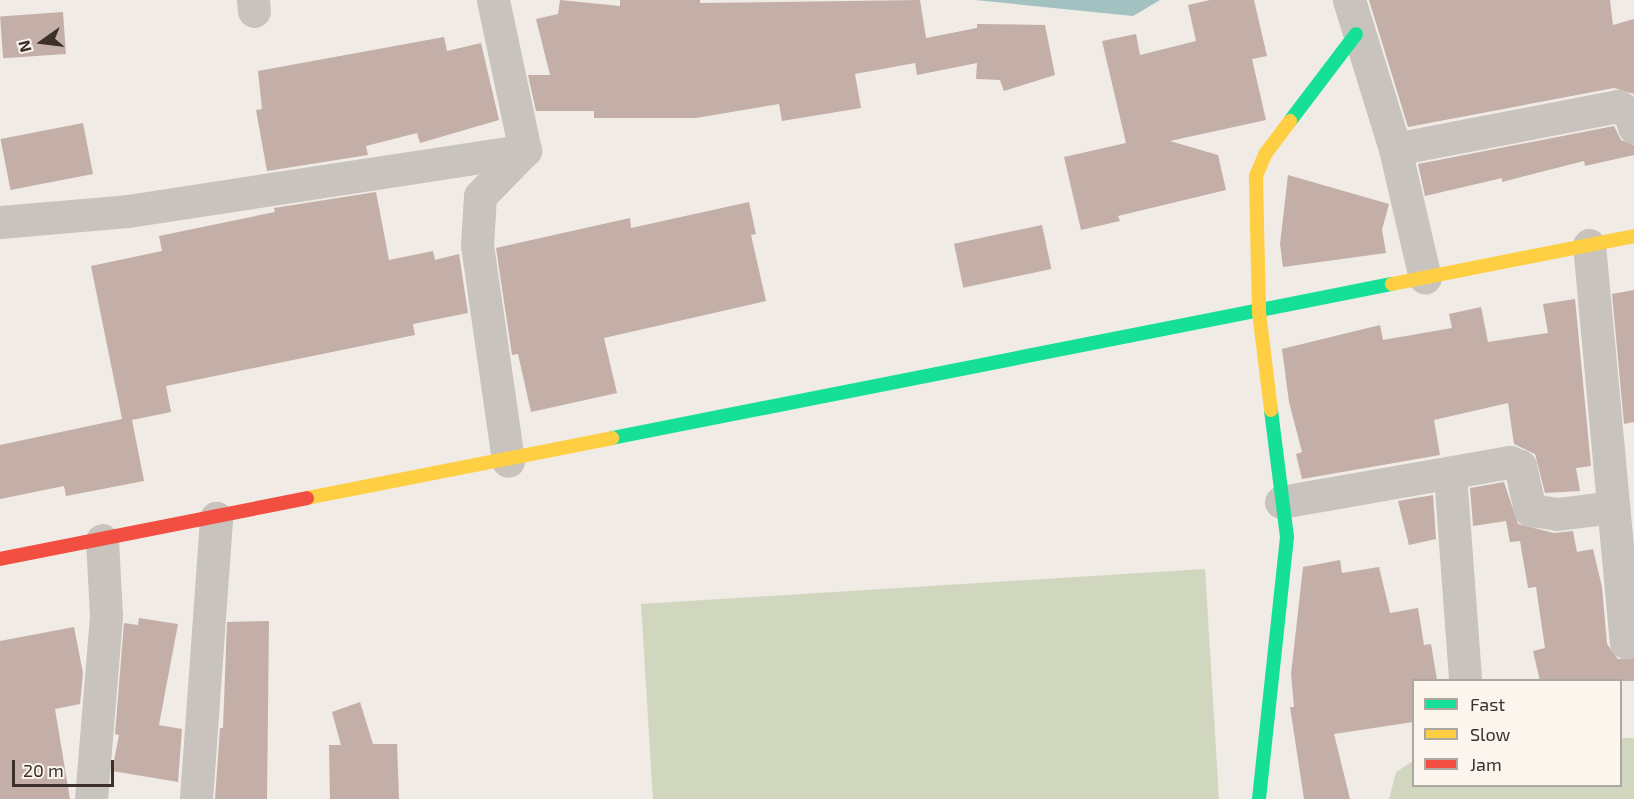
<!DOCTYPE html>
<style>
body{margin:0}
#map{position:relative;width:1634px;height:799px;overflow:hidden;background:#f0ebe5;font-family:"Exo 2",sans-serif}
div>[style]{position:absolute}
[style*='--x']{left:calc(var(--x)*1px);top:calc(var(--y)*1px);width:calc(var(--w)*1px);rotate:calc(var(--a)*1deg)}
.green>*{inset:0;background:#d1d6bf}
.water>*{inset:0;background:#a1c2c1}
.building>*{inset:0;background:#c3afa7;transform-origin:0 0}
.street>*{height:33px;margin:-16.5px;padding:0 16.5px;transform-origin:16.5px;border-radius:16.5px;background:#c9c3be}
.fast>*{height:14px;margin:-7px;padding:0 7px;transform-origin:7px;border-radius:7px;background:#16e098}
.slow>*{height:14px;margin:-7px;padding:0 7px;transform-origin:7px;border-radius:7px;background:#ffcf43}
.jam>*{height:14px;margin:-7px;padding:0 7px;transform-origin:7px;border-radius:7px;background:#f24e42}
span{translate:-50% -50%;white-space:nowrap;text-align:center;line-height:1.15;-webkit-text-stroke:4.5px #fbf5ee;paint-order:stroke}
.legend{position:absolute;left:1412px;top:679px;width:210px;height:108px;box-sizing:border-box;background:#fbf5ee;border:2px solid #aea6a0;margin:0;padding:8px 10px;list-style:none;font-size:18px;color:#3b302b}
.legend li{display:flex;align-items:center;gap:12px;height:30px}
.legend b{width:30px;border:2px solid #aea6a0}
.north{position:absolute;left:12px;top:12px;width:60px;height:60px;-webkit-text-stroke:4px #fbf5ee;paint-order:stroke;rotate:256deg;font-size:16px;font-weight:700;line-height:24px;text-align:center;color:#3b302b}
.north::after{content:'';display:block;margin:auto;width:21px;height:27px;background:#3b302b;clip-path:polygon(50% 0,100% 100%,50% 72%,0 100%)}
.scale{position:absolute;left:12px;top:760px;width:102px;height:27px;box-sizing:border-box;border:3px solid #3b302b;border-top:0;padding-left:8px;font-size:18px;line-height:21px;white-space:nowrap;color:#3b302b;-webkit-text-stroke:4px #fbf5ee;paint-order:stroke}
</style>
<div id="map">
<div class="green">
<div style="clip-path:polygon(1205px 569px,1219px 799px,653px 799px,641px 604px)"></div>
<div style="clip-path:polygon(1621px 738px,1634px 738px,1634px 799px,1389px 799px,1396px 772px,1413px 761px,1414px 786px,1620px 786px)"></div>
</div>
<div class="water">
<div style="clip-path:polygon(975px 0,1160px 0,1133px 16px)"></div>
</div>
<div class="building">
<div style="clip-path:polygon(560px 0,620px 6px,620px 0,700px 0,700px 3px,920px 0,926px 38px,977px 28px,977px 24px,1045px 25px,1055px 75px,1004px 91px,1000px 80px,976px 79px,977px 63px,917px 75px,915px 63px,855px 74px,861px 108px,782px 121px,779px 104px,696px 118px,594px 118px,594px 111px,536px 111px,528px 75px,550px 75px,536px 19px,558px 14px)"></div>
<div style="clip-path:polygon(1210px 0,1254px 0,1267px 56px,1252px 59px,1266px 120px,1170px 141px,1218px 155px,1226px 190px,1118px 216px,1120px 221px,1081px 230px,1064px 157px,1126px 143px,1102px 41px,1136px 34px,1140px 55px,1196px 41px,1188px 5px)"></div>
<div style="clip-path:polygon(1369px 0,1610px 0,1613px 25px,1634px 19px,1634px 94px,1614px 88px,1408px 127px)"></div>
<div style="left:63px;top:12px;width:42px;height:63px;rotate:86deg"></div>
<div style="clip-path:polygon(444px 37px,447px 51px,481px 43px,499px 120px,420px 143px,417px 133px,366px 146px,368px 155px,267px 171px,256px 110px,262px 109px,258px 71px)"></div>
<div style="left:83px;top:123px;width:52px;height:84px;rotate:79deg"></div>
<div style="clip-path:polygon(1614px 126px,1621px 140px,1634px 145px,1634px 155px,1585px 166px,1584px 161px,1502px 182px,1502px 178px,1425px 196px,1418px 164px)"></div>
<div style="clip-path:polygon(1288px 175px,1389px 204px,1382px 230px,1386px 253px,1283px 267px,1280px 244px)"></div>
<div style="clip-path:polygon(376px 192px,389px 260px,433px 251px,435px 260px,459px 254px,468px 313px,413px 324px,415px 335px,166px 386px,171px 412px,132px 420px,144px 481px,66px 496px,64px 486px,0 499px,0 445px,122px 419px,91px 266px,162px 251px,159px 236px,275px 212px,274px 208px)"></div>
<div style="clip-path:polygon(749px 202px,756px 234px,751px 235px,766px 301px,604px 338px,617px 393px,531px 412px,518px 354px,512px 355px,496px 248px,630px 218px,631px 228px)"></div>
<div style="left:1042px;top:225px;width:45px;height:90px;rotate:78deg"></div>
<div style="clip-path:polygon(1634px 290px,1634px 422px,1624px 424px,1612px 294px)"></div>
<div style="clip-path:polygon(1575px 299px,1591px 466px,1576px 468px,1580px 491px,1545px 493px,1535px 454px,1514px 444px,1508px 403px,1434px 420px,1440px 455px,1302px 479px,1296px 454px,1302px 452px,1289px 402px,1282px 349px,1380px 325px,1383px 340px,1452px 328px,1449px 314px,1481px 307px,1488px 342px,1548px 333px,1543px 304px)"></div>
<div style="clip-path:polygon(1504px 482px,1518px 524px,1554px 533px,1573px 531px,1577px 552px,1593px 549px,1602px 587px,1607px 644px,1618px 659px,1634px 658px,1634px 681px,1540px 681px,1533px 651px,1545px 648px,1536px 587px,1528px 588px,1520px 541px,1510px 542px,1506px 521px,1473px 526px,1470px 488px)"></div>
<div style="clip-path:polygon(1433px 495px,1436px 539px,1409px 545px,1398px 501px)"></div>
<div style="clip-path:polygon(1340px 560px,1342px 573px,1379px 567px,1390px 613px,1418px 608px,1424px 645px,1431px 644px,1437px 680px,1413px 681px,1413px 722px,1334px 734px,1350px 799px,1304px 799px,1290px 707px,1294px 707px,1291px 674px,1303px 567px)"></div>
<div style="clip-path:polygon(139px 618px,178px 624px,159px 725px,182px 729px,178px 782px,112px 771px,119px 735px,115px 734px,124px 623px,138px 625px)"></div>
<div style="clip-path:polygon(269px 621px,267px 799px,215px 799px,220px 728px,223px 728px,227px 622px)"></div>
<div style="clip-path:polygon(74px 627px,83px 673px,80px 704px,55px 709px,70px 799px,0 799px,0 641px)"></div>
<div style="clip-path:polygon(360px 702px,373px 744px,397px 744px,399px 799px,330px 799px,329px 745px,341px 745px,332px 712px)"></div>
</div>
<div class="street">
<div style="--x:253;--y:0;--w:11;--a:85"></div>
<div style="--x:493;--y:0;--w:153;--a:78"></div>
<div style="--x:525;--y:150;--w:64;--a:134.4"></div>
<div style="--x:480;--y:196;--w:49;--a:93.5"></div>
<div style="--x:477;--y:245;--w:218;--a:81.8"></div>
<div style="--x:1349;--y:0;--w:156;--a:72.8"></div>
<div style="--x:1395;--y:149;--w:132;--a:76.9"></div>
<div style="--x:1395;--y:149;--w:227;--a:-10.9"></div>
<div style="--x:1618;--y:106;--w:14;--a:34"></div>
<div style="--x:1630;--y:114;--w:14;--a:73"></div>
<div style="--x:0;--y:222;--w:128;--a:-4.9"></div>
<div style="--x:128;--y:211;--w:402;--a:-8.7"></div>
<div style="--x:1589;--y:245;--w:399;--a:84.7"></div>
<div style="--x:1450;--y:474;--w:207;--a:85.8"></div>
<div style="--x:1281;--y:502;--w:232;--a:-9.9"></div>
<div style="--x:1510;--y:462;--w:11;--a:22"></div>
<div style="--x:1520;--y:466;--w:45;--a:77.2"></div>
<div style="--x:1530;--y:510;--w:27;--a:8"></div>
<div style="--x:1557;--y:514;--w:56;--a:-7.1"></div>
<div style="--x:91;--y:799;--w:184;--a:-85.3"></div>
<div style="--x:106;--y:616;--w:76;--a:-93"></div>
<div style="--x:196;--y:799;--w:282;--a:-85.9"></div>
</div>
<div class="fast">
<div style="--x:1290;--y:121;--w:109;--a:-52.8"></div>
<div style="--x:612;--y:438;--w:795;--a:-11.17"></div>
<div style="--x:1259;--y:799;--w:263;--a:-83.9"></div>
<div style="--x:1287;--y:537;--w:128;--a:-97.2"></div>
</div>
<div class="slow">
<div style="--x:1392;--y:284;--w:247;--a:-11.2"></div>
<div style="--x:1271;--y:410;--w:99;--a:-97"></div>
<div style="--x:1259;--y:312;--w:136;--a:-91.3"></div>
<div style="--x:1256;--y:176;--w:25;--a:-67"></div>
<div style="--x:1266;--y:153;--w:40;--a:-53"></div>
<div style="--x:307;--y:498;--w:311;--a:-11.1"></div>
</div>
<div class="jam">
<div style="--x:0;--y:559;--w:313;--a:-11.2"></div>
</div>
<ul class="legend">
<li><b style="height:8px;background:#16e098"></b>Fast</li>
<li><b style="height:8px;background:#ffcf43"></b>Slow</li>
<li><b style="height:8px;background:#f24e42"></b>Jam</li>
</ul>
<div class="north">N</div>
<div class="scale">20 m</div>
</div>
